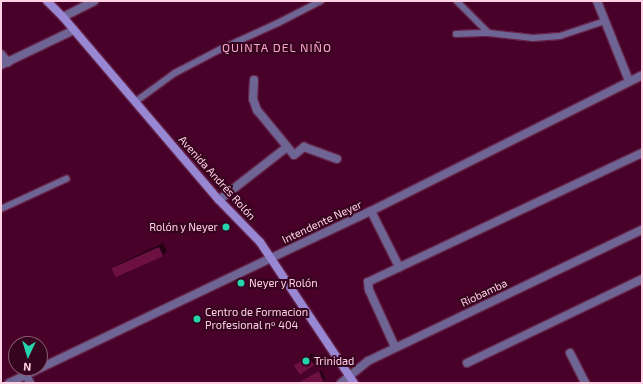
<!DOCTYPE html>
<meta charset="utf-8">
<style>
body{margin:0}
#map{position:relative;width:643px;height:384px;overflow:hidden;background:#48022a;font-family:"Exo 2",sans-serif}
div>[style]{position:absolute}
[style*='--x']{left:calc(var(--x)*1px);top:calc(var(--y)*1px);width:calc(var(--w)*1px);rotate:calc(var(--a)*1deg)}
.shadow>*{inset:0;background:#0007}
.building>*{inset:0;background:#6d1143;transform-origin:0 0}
.roads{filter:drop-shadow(1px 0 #652348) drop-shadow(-1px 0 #652348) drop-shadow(0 1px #652348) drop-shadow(0 -1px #652348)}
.service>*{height:5.5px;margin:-2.75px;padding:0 2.75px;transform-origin:2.75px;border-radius:2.75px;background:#6e6594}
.pedestrian>*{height:8px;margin:-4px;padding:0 4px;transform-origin:4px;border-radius:4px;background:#6e6594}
.minor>*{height:8px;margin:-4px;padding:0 4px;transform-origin:4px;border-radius:4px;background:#6e6594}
.tertiary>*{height:8px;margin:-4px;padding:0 4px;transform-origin:4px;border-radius:4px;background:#6e6594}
.secondary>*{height:8px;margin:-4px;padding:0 4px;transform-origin:4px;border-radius:4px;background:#9888d4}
.dots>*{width:11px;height:11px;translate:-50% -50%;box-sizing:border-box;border:2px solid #37041f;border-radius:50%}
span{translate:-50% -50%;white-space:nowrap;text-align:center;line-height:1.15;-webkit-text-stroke:4px #37041f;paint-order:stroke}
.street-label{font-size:11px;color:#fed3e4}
.poi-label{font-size:11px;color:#fed3e4}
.right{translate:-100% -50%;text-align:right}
.left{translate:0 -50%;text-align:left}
.neighbourhood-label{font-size:12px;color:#f7a5c7;letter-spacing:1px}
.frame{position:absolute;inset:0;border:2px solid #fed3e4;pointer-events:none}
.north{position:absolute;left:8px;top:336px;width:40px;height:40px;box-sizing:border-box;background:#37041f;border:1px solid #87576e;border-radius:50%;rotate:184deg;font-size:11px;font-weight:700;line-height:16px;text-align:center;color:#fed3e4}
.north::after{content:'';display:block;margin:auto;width:14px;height:18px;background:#24d5ae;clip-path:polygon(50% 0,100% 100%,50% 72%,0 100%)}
</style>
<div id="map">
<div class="shadow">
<div style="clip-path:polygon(163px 243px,167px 251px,163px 256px,113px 269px,117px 265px)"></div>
<div style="clip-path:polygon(313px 353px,317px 360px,313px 364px,295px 365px)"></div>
<div style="clip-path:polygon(321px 370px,325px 378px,323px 383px,299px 383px)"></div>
</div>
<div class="building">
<div style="left:159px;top:247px;width:10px;height:52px;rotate:66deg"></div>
<div style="left:308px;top:356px;width:11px;height:17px;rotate:56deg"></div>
<div style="clip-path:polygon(319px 371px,324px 383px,298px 383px)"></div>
</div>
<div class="roads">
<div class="service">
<div style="--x:457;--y:1;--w:45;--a:45"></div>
<div style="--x:456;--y:34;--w:33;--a:-2"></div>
<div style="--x:489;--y:33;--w:44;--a:6.5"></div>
<div style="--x:533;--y:38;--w:27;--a:-4"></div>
<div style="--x:560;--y:36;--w:47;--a:-18.4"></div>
<div style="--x:135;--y:102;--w:49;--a:-35.9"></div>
<div style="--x:175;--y:73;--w:50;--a:-27.6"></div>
<div style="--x:219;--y:50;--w:65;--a:-24.6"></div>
<div style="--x:278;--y:23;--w:48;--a:-27.1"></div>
<div style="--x:1;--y:209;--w:72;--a:-24.8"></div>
</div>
<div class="pedestrian">
<div style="--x:254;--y:80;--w:19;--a:93"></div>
<div style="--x:253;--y:99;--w:12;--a:70"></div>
<div style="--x:257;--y:110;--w:58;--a:50.6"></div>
<div style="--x:294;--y:155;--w:13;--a:-39"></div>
<div style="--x:304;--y:147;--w:35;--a:20"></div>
<div style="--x:219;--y:200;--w:86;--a:-37.9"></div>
</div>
<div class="minor">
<div style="--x:597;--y:1;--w:86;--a:68.2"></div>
<div style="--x:63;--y:17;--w:35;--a:-27"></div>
<div style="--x:1;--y:54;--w:11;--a:49"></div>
<div style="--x:1;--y:65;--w:81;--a:-25.6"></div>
<div style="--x:371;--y:211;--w:63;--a:63.4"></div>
<div style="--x:271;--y:258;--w:110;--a:-25.2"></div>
<div style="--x:371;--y:211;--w:303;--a:-26.6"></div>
<div style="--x:395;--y:347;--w:63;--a:-114.5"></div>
<div style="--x:369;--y:290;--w:8;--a:-97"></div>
<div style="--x:368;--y:282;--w:303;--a:-25.2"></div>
<div style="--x:570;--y:353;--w:34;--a:63"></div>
<div style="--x:467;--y:363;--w:194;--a:-25.6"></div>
<div style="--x:26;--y:375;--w:9;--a:63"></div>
<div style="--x:341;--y:383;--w:35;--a:-39"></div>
<div style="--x:368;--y:361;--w:304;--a:-25.6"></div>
</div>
<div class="tertiary">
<div style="--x:9;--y:383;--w:290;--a:-25.5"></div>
</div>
<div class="secondary">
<div style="--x:47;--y:1;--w:23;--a:45"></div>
<div style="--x:63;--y:17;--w:240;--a:49.6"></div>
<div style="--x:219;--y:200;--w:59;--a:45.7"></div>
<div style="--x:260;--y:242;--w:169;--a:56.3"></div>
</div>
</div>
<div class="dots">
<div style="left:226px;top:227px;background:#24d5ae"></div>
<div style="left:241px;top:283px;background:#24d5ae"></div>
<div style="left:197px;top:319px;background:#24d5ae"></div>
<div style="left:306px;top:361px;background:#24d5ae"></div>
</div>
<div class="street-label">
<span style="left:217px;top:178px;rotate:48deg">Avenida Andrés Rolón</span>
<span style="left:322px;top:222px;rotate:-25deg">Intendente Neyer</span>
<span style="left:484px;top:293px;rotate:-25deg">Riobamba</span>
</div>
<div class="poi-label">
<span class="right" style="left:218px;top:227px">Rolón y Neyer</span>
<span class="left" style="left:249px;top:283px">Neyer y Rolón</span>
<span class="left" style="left:205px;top:319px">Centro de Formacion<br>Profesional nº 404</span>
<span class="left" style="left:314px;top:361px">Trinidad</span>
</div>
<div class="neighbourhood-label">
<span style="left:277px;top:48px">QUINTA DEL NIÑO</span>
</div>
<div class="frame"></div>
<div class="north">N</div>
</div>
